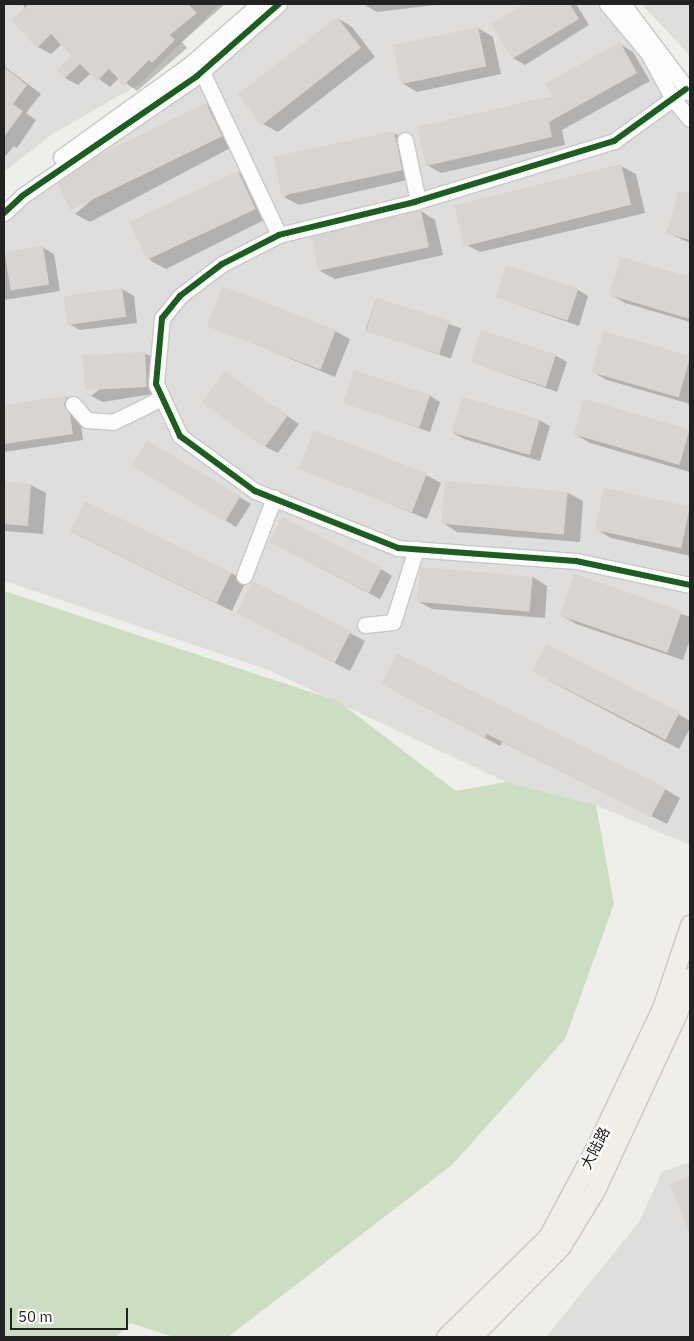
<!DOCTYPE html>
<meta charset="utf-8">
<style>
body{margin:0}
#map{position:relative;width:694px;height:1341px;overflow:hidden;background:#f0eeeb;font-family:"IBM Plex Sans","Noto Sans SC",sans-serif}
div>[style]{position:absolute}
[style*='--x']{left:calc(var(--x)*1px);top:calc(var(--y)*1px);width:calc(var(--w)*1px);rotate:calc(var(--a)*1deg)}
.residential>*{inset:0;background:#dfdedc}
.forest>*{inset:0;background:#cbdec1}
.shadow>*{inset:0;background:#0003;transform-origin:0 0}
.building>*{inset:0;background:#d7d4d2;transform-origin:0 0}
.roads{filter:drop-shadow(1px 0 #c9c8c7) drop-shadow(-1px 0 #c9c8c7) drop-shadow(0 1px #c9c8c7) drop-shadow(0 -1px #c9c8c7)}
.minor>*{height:15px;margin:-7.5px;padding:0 7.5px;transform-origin:7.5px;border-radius:7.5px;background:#fdfcfc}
.major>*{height:19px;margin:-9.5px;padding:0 9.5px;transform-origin:9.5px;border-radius:9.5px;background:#f3ede7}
.cycleway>*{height:6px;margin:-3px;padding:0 3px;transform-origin:3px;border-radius:3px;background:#1b5e20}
span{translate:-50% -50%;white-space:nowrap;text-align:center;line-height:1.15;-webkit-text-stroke:4.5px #fff;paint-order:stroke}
.street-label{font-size:15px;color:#222}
.frame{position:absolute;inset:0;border:5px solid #222;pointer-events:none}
.scale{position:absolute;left:10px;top:1308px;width:118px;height:22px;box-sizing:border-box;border:2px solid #222;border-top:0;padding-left:6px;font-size:15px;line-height:18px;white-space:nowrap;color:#222;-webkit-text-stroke:4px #fff;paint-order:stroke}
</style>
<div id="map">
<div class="residential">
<div style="clip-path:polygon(4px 4px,220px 4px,141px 83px,51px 135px,4px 172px)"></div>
<div style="clip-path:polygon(287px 4px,607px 4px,690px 115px,690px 845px,596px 805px,506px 782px,269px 670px,4px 581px,4px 223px,55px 180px,201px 80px)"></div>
<div style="clip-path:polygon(641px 4px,690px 4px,690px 56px,669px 33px)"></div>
<div style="clip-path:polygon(690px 1162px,690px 1337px,546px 1337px,639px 1222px,662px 1172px)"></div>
</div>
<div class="forest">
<div style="clip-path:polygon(4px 591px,338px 701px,456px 791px,506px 782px,596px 805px,614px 904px,565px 1039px,452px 1165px,228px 1337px,174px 1337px,130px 1323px,116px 1337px,4px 1337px)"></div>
</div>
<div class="shadow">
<div style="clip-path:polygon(23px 4px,225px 4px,182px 42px,187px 48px,137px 91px,119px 78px,110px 87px,91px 73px,78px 85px,65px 78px,73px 56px,62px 44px,51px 54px,38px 47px)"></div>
<div style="clip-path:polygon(363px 4px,443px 4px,377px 12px)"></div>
<div style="clip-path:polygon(527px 4px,576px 4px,589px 25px,525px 65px,513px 58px,493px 25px)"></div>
<div style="clip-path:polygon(337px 18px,352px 27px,375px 57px,278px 132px,263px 124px)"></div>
<div style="clip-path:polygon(478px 28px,493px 37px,501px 74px,417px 92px,402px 83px)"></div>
<div style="clip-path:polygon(620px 44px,633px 52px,650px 81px,562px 130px,565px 145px,441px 173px,427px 165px,554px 97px)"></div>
<div style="clip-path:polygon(4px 66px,41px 94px,26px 113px,36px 120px,17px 148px,14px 146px,4px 158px)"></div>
<div style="clip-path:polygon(206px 104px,221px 113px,236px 145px,90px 222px,75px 214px)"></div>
<div style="clip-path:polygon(394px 133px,409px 141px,416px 178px,299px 205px,284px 197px)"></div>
<div style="clip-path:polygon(621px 166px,636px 174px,645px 213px,480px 252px,465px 244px)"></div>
<div style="clip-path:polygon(238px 172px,253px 181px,270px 217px,166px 269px,151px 261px,133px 225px)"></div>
<div style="clip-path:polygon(679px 192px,690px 195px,690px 243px,668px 233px)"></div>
<div style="clip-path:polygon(421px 211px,435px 220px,443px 255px,335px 279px,320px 271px)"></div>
<div style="clip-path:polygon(42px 247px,54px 254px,60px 291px,4px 300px,4px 253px)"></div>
<div style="clip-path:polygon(621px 258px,690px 279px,690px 322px,625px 303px,610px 294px)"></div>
<div style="clip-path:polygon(122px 289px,134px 296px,137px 323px,80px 330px,69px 324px,65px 297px)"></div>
<div style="clip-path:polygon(577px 289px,588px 296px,579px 326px,497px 297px)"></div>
<div style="left:376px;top:299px;width:90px;height:32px;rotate:19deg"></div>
<div style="clip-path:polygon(208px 325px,335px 331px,350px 339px,335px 377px)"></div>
<div style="clip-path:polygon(604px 333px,690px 357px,690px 404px,607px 380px,593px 372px)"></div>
<div style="clip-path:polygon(144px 353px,156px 359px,158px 393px,103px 402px,91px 396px)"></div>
<div style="clip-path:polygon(555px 355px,567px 362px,557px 392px,472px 362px)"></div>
<div style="clip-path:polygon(225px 373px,299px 424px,278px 453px,266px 447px)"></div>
<div style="clip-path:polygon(429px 395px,440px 402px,430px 432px,344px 402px)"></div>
<div style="clip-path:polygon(67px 397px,78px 403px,83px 440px,4px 452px,4px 406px)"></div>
<div style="clip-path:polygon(585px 401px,690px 431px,690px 472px,590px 443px,575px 434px)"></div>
<div style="clip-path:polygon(539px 420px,550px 426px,540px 461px,464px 439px,453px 433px)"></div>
<div style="clip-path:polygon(159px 448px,251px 504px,236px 527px,225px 520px)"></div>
<div style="clip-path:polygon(301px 468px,426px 475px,441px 483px,427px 519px)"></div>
<div style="clip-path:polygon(4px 483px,31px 485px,46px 493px,43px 534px,4px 531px)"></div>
<div style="clip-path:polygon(446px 483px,568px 493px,583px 501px,580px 542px,457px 532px,443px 523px)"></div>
<div style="clip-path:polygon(605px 489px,690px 508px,690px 556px,611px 538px,596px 529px)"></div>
<div style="clip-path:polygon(71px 532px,231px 573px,246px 581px,232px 611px)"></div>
<div style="clip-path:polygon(282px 548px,381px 569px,392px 576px,380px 599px)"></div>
<div style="clip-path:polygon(575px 576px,690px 617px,690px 639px,683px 660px,576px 624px,561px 615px)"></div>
<div style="clip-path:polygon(533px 577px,547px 586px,545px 618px,432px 609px,417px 601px)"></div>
<div style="clip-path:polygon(253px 621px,350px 633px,365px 641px,350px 671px)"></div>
<div style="clip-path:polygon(548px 680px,678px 714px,690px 721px,690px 728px,679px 749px)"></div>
<div style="clip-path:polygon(397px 692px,665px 789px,680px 798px,667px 824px,502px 742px,500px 746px)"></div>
</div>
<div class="building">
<div style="clip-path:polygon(29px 4px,188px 4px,197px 13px,170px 35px,175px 40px,152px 63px,149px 60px,124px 85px,109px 69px,97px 81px,80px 64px,65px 78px,56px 70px,71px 56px,51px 34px,37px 48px,11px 20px)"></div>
<div style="clip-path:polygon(525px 4px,570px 4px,579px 19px,512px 59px,491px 24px)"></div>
<div style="left:337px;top:17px;width:39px;height:126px;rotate:52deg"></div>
<div style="left:478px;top:27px;width:40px;height:87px;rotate:78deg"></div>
<div style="clip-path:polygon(620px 42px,637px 73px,549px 122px,552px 137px,426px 166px,417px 127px,552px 96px,545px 84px)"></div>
<div style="clip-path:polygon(4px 67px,27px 85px,13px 104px,23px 111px,4px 137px)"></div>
<div style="left:206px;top:103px;width:37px;height:169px;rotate:64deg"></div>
<div style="left:394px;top:131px;width:40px;height:123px;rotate:78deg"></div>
<div style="left:621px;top:164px;width:42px;height:172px;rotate:76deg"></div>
<div style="left:238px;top:171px;width:42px;height:120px;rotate:65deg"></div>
<div style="clip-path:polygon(679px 191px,690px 194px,690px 240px,666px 233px)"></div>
<div style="left:421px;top:210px;width:38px;height:113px;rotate:78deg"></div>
<div style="left:43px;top:246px;width:39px;height:39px;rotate:81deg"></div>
<div style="clip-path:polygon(621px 257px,690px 277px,690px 319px,609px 295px)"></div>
<div style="left:506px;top:265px;width:76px;height:34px;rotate:18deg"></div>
<div style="left:222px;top:286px;width:122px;height:43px;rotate:21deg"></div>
<div style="left:122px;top:288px;width:29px;height:59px;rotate:82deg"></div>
<div style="left:376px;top:298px;width:77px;height:35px;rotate:17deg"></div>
<div style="left:481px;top:330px;width:79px;height:34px;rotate:18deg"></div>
<div style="left:603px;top:331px;width:91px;height:43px;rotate:16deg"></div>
<div style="left:145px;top:352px;width:35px;height:62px;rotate:87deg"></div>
<div style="left:354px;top:370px;width:80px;height:35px;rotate:18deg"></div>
<div style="left:225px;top:371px;width:77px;height:39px;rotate:36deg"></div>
<div style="clip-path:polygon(67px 396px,64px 405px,70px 414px,73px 434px,4px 444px,4px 405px)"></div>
<div style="left:462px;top:397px;width:81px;height:37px;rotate:16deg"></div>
<div style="left:584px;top:399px;width:110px;height:37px;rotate:16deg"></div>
<div style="left:314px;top:430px;width:121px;height:42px;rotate:21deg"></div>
<div style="left:147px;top:440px;width:109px;height:30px;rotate:31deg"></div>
<div style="clip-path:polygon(4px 481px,31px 484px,28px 526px,4px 524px)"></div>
<div style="left:445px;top:481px;width:123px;height:43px;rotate:5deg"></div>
<div style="left:604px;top:488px;width:88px;height:43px;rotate:12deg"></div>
<div style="left:85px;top:501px;width:163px;height:34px;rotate:26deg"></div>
<div style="left:282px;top:517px;width:112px;height:28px;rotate:27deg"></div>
<div style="left:420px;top:567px;width:113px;height:35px;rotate:5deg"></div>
<div style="left:574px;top:574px;width:114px;height:44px;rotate:19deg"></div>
<div style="left:253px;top:581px;width:110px;height:36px;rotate:27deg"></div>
<div style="left:546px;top:644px;width:150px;height:31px;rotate:27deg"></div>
<div style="clip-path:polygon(397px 653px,666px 788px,651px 817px,487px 734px,485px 738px,381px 684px)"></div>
<div style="clip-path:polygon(690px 1176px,690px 1233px,689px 1233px,670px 1184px)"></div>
</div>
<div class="roads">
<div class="minor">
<div style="--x:607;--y:4;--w:64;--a:50.1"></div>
<div style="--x:648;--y:53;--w:52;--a:61.5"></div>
<div style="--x:673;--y:99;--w:26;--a:50"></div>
<div style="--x:623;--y:4;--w:111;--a:53"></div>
<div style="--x:202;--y:72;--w:180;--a:64.7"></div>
<div style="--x:686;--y:89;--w:89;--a:144.2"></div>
<div style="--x:614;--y:141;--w:208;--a:163"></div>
<div style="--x:415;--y:202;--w:140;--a:166.4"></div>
<div style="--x:279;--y:235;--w:64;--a:153"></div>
<div style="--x:222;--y:264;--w:53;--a:142.7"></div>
<div style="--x:180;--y:296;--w:28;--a:129"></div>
<div style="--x:162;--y:318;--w:66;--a:95.2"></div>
<div style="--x:156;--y:384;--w:57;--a:65.2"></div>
<div style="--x:180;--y:436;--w:93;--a:36.3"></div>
<div style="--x:255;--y:491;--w:154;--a:21.7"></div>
<div style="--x:398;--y:548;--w:178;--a:4.2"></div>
<div style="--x:576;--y:561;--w:116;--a:11.9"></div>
<div style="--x:405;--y:140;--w:62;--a:78"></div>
<div style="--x:61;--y:157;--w:158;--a:-35.7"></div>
<div style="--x:189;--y:65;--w:93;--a:-41.1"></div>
<div style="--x:4;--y:213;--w:25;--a:-43"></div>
<div style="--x:22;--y:196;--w:212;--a:-34.4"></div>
<div style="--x:197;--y:76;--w:109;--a:-41.3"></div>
<div style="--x:73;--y:404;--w:21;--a:49"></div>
<div style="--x:87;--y:420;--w:26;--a:4"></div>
<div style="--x:113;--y:422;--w:55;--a:-26.1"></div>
<div style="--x:244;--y:576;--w:84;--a:-69"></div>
<div style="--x:365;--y:625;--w:28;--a:-6"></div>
<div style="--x:393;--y:622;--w:77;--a:-72.5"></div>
</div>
<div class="major">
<div style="--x:446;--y:1337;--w:143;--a:-44.4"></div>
<div style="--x:548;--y:1237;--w:100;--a:-61.9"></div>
<div style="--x:595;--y:1149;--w:156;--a:-64.6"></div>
<div style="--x:662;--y:1008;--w:88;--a:-71.4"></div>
<div style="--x:471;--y:1337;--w:127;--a:-45.3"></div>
<div style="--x:560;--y:1247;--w:67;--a:-58.4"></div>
<div style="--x:595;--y:1190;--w:195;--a:-65.1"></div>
<div style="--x:677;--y:1013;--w:38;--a:-70"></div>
</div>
</div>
<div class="cycleway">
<div style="--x:686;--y:89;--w:89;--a:144.2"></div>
<div style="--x:614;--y:141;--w:208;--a:163"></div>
<div style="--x:415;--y:202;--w:140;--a:166.4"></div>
<div style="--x:279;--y:235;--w:64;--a:153"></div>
<div style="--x:222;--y:264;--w:53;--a:142.7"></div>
<div style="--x:180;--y:296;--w:28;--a:129"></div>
<div style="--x:162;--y:318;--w:66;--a:95.2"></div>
<div style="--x:156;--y:384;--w:57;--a:65.2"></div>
<div style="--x:180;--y:436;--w:93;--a:36.3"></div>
<div style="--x:255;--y:491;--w:154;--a:21.7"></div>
<div style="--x:398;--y:548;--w:178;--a:4.2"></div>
<div style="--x:576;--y:561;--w:116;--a:11.9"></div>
<div style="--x:4;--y:213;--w:25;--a:-43"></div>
<div style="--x:22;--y:196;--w:212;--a:-34.4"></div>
<div style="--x:197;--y:76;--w:109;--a:-41.3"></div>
</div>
<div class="street-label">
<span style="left:595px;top:1148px;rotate:-63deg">大陆路</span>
</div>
<div class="frame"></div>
<div class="scale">50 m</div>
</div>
